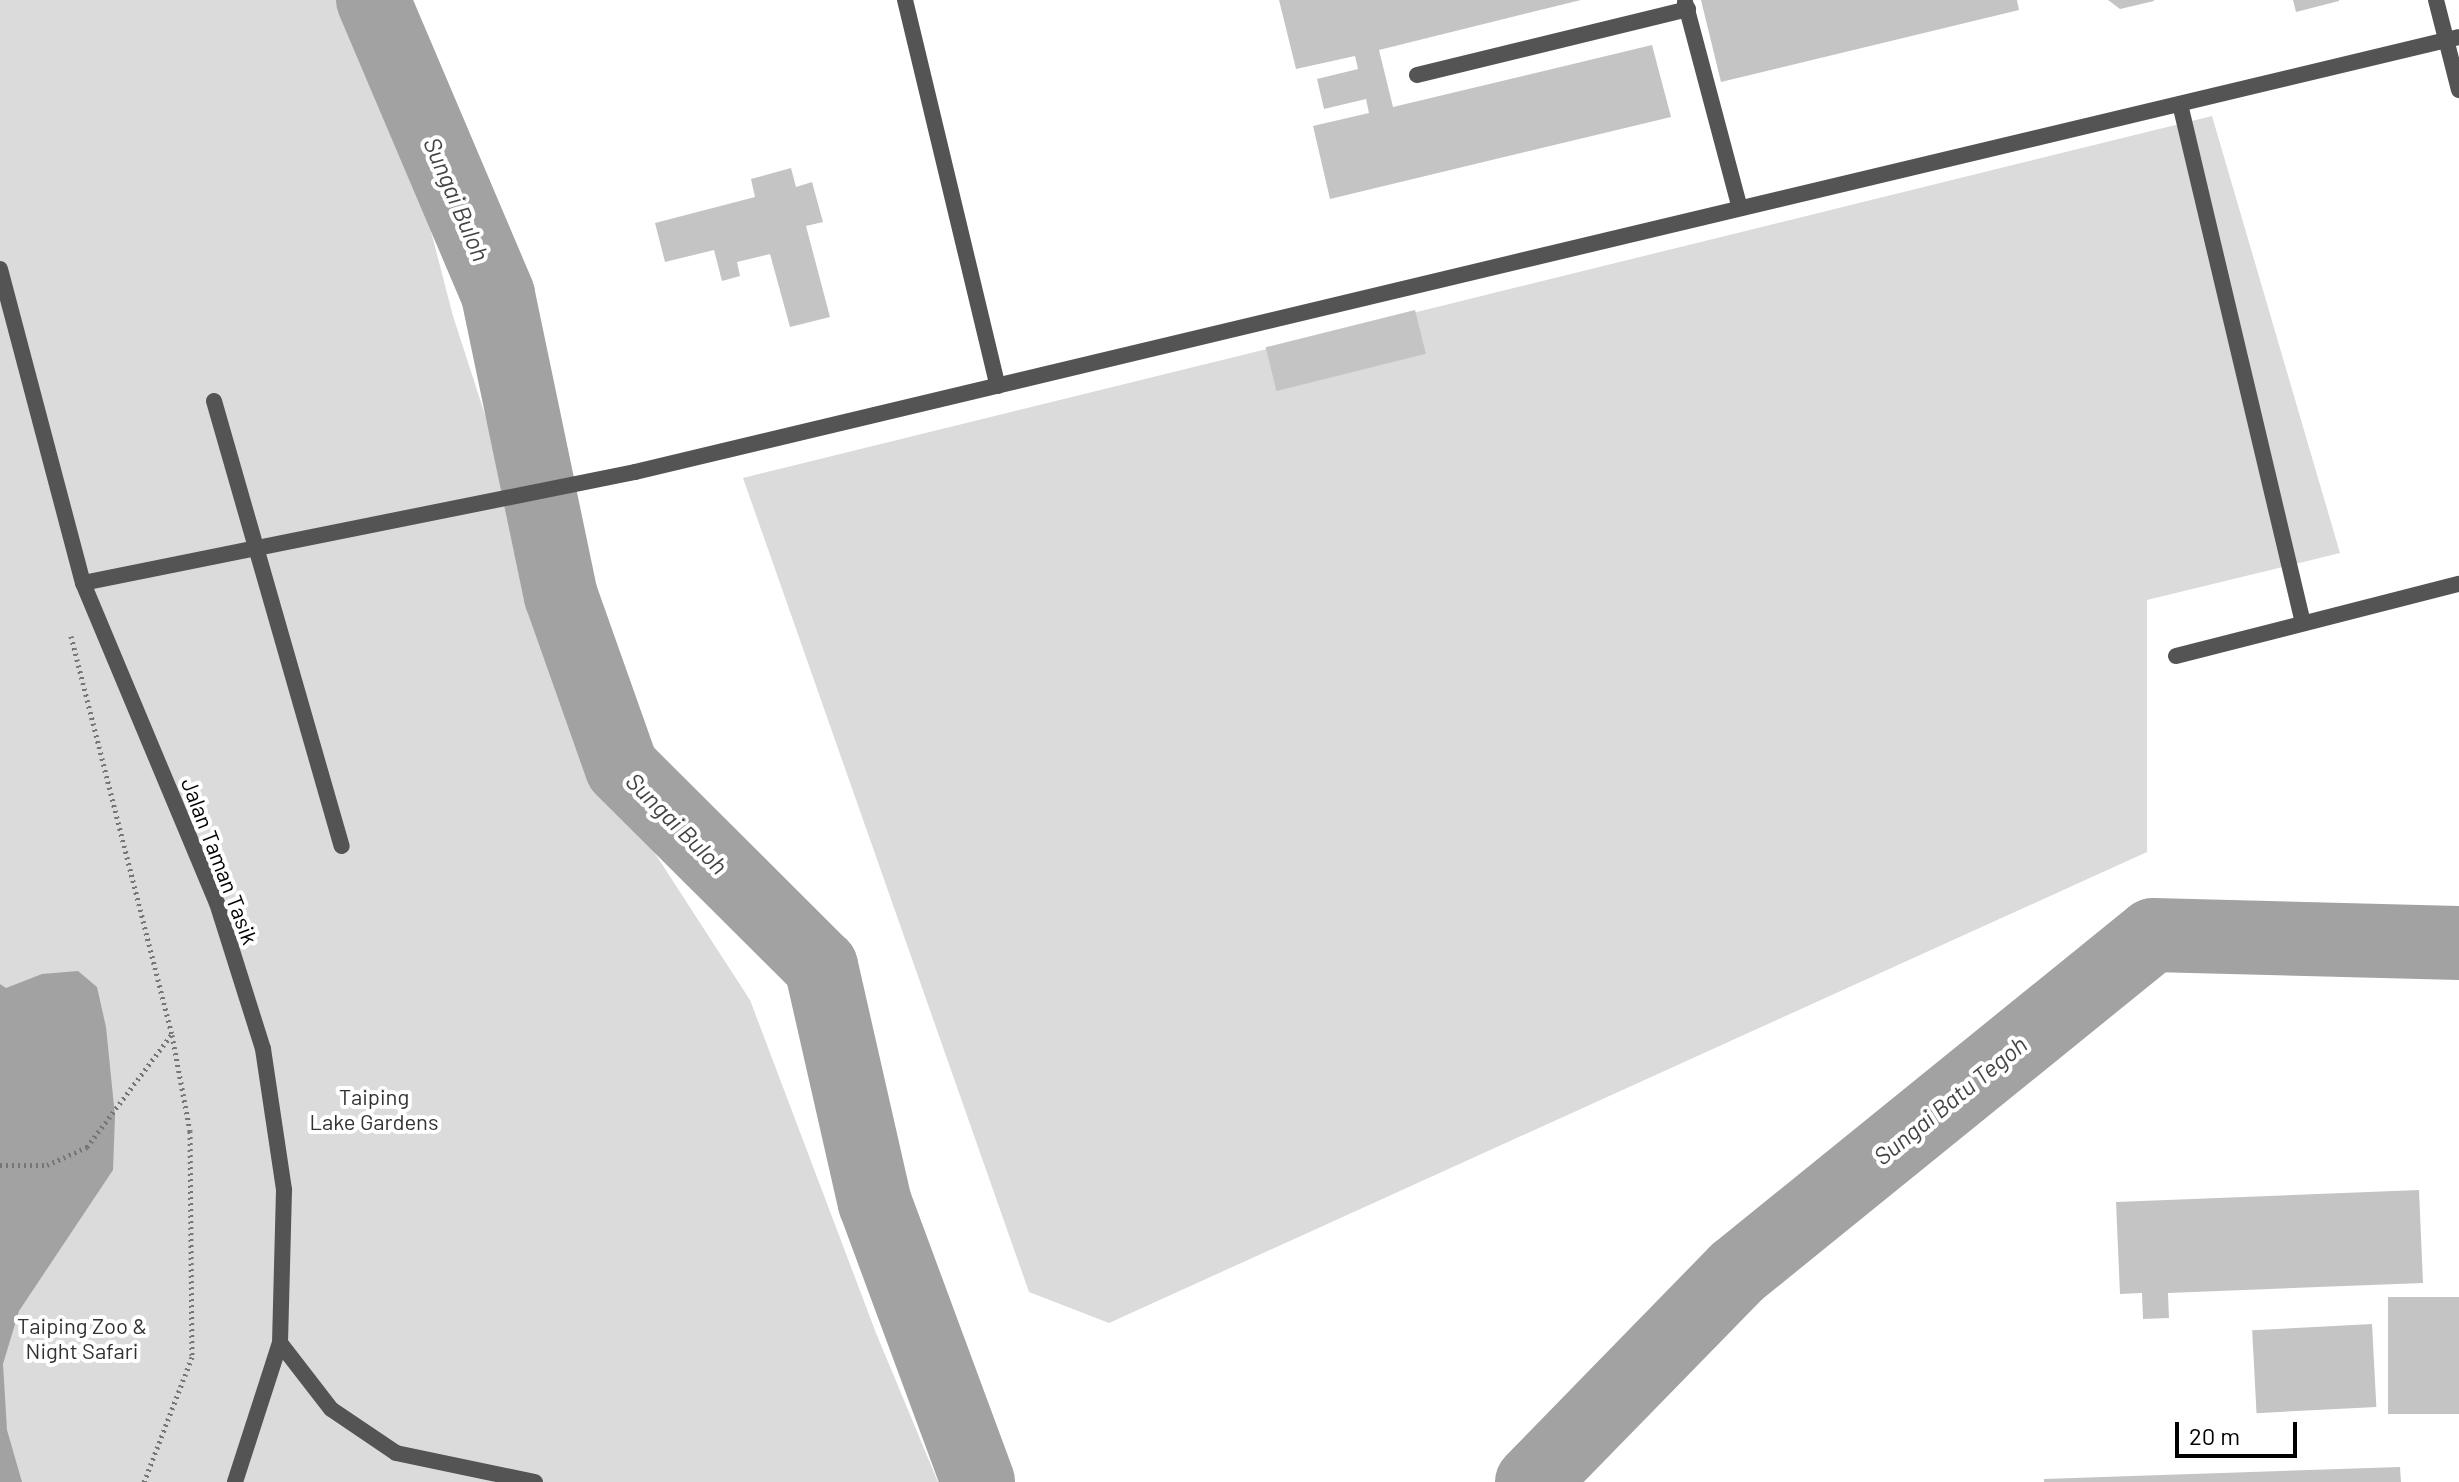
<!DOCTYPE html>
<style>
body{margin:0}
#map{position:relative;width:2459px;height:1482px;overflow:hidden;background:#fff;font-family:Barlow,sans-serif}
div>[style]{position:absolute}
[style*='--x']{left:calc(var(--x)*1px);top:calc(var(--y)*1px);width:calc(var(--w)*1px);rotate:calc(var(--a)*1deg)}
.green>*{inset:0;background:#dbdbdb}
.water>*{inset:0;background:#a2a2a2}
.river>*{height:74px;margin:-37px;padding:0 37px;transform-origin:37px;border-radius:37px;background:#a2a2a2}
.building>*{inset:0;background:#c4c4c4;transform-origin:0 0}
.path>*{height:5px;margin-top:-2.5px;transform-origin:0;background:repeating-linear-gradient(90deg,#767676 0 2px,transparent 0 6px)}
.service>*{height:16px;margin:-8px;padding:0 8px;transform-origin:8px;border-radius:8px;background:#545454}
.pedestrian>*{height:16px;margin:-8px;padding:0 8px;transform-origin:8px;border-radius:8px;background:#545454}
.tertiary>*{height:16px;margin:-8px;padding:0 8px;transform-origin:8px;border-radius:8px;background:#545454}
span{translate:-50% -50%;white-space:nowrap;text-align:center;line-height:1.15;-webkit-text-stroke:8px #fff;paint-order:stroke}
.street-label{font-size:22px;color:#000}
.park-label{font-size:22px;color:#323232}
.water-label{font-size:24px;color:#434343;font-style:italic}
.scale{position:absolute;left:2175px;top:1422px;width:122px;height:36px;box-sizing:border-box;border:4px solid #000;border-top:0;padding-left:10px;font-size:24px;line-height:28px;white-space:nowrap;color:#000;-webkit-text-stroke:6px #fff;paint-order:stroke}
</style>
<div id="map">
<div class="green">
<div style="clip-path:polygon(0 0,371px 0,453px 316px,599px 767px,750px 1000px,876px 1333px,938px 1482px,0 1482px)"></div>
<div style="clip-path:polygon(2212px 116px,2340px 553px,2147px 600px,2147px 852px,1109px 1323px,1029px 1292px,743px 478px)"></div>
</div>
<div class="water">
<div style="clip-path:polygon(78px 971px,97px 987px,106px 1027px,115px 1116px,113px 1170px,19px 1311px,3px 1364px,7px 1430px,22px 1482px,0 1482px,0 984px,6px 988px,42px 974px)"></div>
</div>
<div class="river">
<div style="--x:373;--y:0;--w:320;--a:67"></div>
<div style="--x:498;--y:295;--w:308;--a:78.2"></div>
<div style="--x:561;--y:596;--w:182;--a:70.5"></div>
<div style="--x:622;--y:768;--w:281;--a:44.9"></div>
<div style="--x:821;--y:966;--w:243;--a:77.2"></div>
<div style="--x:875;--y:1203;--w:297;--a:69.7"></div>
<div style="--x:1532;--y:1482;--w:293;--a:-45.7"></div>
<div style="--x:1737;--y:1272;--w:535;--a:-39.01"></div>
<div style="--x:2153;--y:935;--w:306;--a:1.5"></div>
</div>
<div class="building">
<div style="clip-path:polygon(1279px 0,1581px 0,1379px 50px,1393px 107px,1652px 45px,1671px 117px,1330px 199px,1313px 126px,1369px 113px,1366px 99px,1324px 109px,1317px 79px,1358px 69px,1355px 56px,1296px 69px)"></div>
<div style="clip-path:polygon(1701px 0,2017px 0,2019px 10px,1721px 82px)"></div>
<div style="clip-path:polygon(2108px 0,2154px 0,2154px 1px,2120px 9px)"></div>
<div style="clip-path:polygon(2293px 0,2339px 0,2339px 1px,2296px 12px)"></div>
<div style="clip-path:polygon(791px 168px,796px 187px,812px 182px,823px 222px,806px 226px,830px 317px,790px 327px,770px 254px,737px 262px,740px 276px,722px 281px,714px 250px,665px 262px,655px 223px,755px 197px,751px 179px)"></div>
<div style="left:1415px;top:310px;width:45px;height:154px;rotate:76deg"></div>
<div style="clip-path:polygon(2419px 1190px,2423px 1283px,2168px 1293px,2169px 1318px,2143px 1319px,2142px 1293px,2120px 1294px,2116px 1202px)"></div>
<div style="left:2459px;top:1297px;width:117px;height:71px;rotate:90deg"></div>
<div style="left:2372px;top:1324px;width:83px;height:120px;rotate:87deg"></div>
<div style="clip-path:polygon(2400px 1467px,2401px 1482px,2044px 1482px,2044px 1479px)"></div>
</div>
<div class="path">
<div style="--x:71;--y:636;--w:412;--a:75.8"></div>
<div style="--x:172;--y:1035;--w:98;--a:79.4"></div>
<div style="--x:190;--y:1131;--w:226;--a:89.5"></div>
<div style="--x:192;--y:1357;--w:134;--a:111"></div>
<div style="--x:0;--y:1165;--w:47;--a:0"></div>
<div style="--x:47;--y:1165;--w:44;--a:-24.2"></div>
<div style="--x:87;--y:1147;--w:140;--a:-53.1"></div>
</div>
<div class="service">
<div style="--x:905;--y:0;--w:397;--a:76.5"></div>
<div style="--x:2436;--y:0;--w:93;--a:75.7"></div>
<div style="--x:1685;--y:2;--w:213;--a:75.1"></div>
<div style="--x:1417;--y:75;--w:279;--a:-13.7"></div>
<div style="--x:2180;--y:104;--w:533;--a:76.67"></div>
<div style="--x:214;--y:401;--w:463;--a:74"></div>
<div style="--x:83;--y:583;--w:563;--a:-11.37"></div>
<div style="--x:635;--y:472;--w:1875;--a:-13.41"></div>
<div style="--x:2176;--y:656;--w:292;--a:-14.3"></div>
</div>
<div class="pedestrian">
<div style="--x:235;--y:1482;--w:146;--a:-72.1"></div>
</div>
<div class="tertiary">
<div style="--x:0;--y:269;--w:325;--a:75.2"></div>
<div style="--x:83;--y:583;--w:347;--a:67.3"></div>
<div style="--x:217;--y:903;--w:153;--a:72.5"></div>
<div style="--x:263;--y:1049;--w:143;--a:81.5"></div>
<div style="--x:284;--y:1190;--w:153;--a:91.5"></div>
<div style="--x:280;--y:1343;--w:83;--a:52.3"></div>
<div style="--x:331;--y:1409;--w:78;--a:34.1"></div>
<div style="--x:396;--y:1453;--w:142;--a:11.8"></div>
</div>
<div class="street-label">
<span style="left:220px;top:861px;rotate:69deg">Jalan Taman Tasik</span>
</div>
<div class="park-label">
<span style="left:374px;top:1109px">Taiping<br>Lake Gardens</span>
<span style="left:82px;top:1338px">Taiping Zoo &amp;<br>Night Safari</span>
</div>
<div class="water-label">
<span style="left:457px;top:199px;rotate:67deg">Sungai Buloh</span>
<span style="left:677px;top:823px;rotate:45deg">Sungai Buloh</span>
<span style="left:1950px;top:1100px;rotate:-39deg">Sungai Batu Tegoh</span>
</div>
<div class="scale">20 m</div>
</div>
